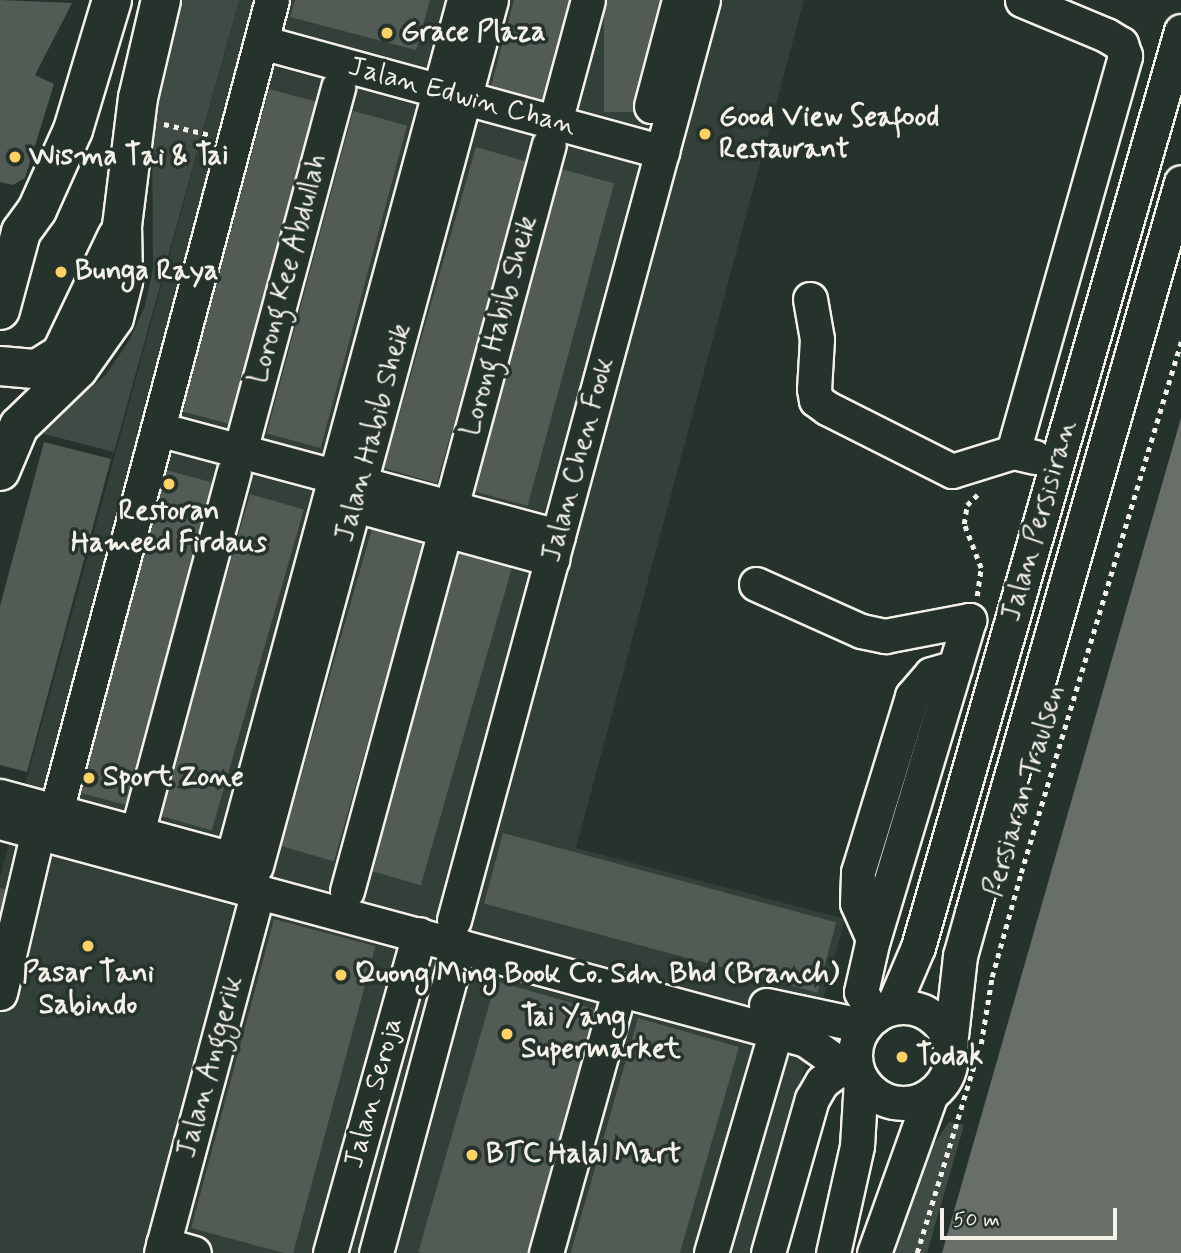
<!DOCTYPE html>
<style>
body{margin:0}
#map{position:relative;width:1181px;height:1253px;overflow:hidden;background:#26332d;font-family:Mynerve,sans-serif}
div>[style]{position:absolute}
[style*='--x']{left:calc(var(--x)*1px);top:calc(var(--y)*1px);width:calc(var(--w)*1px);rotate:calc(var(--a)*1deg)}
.built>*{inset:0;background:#333f39}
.green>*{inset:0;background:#414b45}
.water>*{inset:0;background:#676f68}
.building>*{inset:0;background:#525c55;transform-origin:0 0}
.path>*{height:4.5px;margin-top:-2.25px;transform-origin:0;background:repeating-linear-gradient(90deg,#f4f1e8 0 5px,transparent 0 10px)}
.roads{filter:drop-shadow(2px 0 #f4f1e8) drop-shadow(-2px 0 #f4f1e8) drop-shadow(0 2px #f4f1e8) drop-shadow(0 -2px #f4f1e8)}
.minor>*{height:33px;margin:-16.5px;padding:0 16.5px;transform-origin:16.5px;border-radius:16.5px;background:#26332d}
.minor>.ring{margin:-16.5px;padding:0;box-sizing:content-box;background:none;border:33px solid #26332d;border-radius:50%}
.major>*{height:38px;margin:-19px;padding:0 19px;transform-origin:19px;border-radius:19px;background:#26332d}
.dots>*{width:19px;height:19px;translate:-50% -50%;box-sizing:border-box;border:4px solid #26332d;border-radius:50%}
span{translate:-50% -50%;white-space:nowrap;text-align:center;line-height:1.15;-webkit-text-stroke:7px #26332d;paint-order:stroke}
.poi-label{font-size:28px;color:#f4f1e8;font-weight:700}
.left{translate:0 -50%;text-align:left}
.street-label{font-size:28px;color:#f4f1e8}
.scale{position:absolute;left:940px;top:1208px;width:177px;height:32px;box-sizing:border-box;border:4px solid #f4f1e8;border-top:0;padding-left:9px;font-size:21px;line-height:24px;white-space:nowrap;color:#f4f1e8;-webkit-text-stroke:5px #26332d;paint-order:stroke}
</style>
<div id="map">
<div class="built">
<div style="clip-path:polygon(239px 0,804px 0,576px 848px,845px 919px,754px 1253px,0 1253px,0 920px,8px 890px,0 888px,0 877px)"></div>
</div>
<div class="green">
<div style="clip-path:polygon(178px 0,239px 0,114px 452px,36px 432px,105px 376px,130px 339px,145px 306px,153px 268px,152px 112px)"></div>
<div style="clip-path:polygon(949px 1122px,964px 1125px,927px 1253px,891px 1253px,921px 1163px)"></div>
</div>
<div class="water">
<div style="clip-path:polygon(1181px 418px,1181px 1253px,942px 1253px)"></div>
</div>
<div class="building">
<div style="clip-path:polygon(0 0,72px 3px,35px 75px,54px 84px,25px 178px,13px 185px,0 182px)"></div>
<div style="clip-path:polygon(295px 0,430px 0,416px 50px,290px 17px)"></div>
<div style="clip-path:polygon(514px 0,571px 0,544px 100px,491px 86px)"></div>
<div style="left:604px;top:0;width:58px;height:112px"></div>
<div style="left:269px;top:89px;width:55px;height:334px;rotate:15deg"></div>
<div style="left:353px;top:111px;width:56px;height:334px;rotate:15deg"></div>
<div style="left:476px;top:147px;width:55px;height:334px;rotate:16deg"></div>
<div style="left:561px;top:169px;width:55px;height:334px;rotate:15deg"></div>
<div style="clip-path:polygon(44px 442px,111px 459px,27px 772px,0 765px,0 606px)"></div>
<div style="left:162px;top:469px;width:56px;height:334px;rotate:15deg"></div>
<div style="left:250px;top:494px;width:56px;height:334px;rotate:16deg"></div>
<div style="left:373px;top:525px;width:55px;height:334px;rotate:16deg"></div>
<div style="left:460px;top:549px;width:55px;height:334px;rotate:16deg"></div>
<div style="left:503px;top:833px;width:345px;height:73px;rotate:15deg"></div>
<div style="clip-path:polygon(0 888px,8px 890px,1px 917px,0 917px)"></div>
<div style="left:274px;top:919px;width:105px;height:320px;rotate:15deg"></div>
<div style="left:496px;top:981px;width:106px;height:282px;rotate:16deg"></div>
<div style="left:638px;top:1018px;width:105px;height:244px;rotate:16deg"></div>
</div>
<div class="path">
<div style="--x:164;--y:124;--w:47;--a:13.4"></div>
<div style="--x:977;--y:596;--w:28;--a:-82"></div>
<div style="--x:981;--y:568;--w:47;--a:-111.1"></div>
<div style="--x:964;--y:524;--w:19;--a:-81"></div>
<div style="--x:967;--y:505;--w:18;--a:-45"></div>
<div style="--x:981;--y:1044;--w:68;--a:-80.7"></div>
<div style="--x:992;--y:977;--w:108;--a:-74.4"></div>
<div style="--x:1021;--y:873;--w:555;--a:-73.23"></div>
<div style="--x:917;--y:1253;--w:206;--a:-73.1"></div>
</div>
<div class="roads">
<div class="minor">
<div style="--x:261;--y:42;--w:416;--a:15.3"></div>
<div style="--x:651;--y:106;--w:110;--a:-75.2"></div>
<div style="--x:555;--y:122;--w:126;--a:-74.9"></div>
<div style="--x:810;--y:299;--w:41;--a:80.1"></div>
<div style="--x:817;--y:339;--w:50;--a:93.4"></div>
<div style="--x:814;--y:389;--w:11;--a:80"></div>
<div style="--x:816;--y:400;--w:14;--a:36"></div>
<div style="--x:827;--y:408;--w:140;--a:26.7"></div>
<div style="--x:952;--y:471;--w:64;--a:-17.3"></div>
<div style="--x:1013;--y:452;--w:22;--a:13"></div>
<div style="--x:158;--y:429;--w:414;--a:15"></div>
<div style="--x:240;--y:451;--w:377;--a:-74.9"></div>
<div style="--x:1013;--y:452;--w:412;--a:-74.2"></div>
<div style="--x:1125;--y:56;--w:13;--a:-108"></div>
<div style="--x:1121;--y:44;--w:17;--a:-149"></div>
<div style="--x:1106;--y:35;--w:91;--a:-157.4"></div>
<div style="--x:348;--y:503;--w:212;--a:15.4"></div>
<div style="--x:451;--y:507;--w:375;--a:-74.9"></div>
<div style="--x:756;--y:584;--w:115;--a:24.1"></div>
<div style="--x:861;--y:631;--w:25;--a:12"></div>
<div style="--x:885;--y:636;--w:86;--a:-10.8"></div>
<div style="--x:969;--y:620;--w:333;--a:106.7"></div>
<div style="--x:873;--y:939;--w:54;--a:102.8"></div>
<div style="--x:861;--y:992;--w:28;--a:60"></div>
<div style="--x:0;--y:796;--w:263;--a:15.2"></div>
<div style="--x:56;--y:811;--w:839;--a:-75.09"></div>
<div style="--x:0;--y:822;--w:835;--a:15.13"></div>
<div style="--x:806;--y:1040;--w:67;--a:35.3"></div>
<div style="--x:861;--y:1079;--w:67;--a:93.4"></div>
<div style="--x:857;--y:1146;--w:110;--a:102.6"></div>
<div style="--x:137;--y:833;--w:374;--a:-75"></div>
<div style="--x:232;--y:859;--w:890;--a:-74.89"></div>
<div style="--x:256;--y:866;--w:897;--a:-74.82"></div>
<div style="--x:347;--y:891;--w:374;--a:-74.8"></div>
<div style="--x:454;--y:920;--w:953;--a:-74.86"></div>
<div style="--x:873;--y:939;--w:39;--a:-114"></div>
<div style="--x:857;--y:903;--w:31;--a:-88"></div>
<div style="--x:858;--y:872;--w:184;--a:-72.9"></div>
<div style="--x:912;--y:696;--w:29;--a:-49"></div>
<div style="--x:931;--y:674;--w:25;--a:-16"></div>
<div style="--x:0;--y:993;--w:166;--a:-76.8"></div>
<div style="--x:766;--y:1005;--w:101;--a:12"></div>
<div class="ring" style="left:855px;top:1007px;width:63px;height:63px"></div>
<div style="--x:892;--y:1008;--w:66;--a:-66.9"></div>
<div style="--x:918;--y:947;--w:953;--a:-73.98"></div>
<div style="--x:950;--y:1045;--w:90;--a:-83.6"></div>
<div style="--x:960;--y:956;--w:45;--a:-74.4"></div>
<div style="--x:972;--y:913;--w:760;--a:-74.04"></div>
<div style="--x:163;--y:1244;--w:32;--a:16"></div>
<div style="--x:161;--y:1253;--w:376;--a:-75"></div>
<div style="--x:330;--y:1253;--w:331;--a:-74.4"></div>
<div style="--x:376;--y:1253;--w:319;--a:-74.9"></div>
<div style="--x:546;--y:1253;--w:275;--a:-74.4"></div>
<div style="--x:711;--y:1253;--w:232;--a:-73.7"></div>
<div style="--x:768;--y:1253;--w:160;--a:-74.1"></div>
<div style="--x:812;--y:1099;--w:20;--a:-60"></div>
<div style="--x:822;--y:1082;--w:26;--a:-37"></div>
<div style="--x:874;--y:1253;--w:169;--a:-70.3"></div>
</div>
<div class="major">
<div style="--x:0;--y:310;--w:81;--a:-74.9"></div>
<div style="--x:21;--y:232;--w:27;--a:-54"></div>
<div style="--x:37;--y:210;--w:88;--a:-65.8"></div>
<div style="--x:73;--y:130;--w:136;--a:-73.3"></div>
<div style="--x:0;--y:366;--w:37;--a:5"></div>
<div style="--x:37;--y:369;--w:28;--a:-32"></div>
<div style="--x:61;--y:354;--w:130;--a:-64.4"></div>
<div style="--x:0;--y:471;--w:49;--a:-67.1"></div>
<div style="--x:19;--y:426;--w:82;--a:-44"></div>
<div style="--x:78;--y:369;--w:62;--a:-54.8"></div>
<div style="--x:114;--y:318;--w:38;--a:-76"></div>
<div style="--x:123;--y:281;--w:55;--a:-91"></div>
<div style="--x:122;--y:226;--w:129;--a:-82.9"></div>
<div style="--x:138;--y:98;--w:101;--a:-76.8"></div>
</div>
</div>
<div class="dots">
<div style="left:387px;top:33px;background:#ffd166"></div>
<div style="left:705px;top:134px;background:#ffd166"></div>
<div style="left:15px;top:157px;background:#ffd166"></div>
<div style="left:61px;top:272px;background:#ffd166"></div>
<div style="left:169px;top:484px;background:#ffd166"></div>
<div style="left:89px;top:778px;background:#ffd166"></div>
<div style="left:88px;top:946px;background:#ffd166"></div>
<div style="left:341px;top:975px;background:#ffd166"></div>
<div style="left:507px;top:1034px;background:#ffd166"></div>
<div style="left:902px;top:1057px;background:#ffd166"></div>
<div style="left:472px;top:1155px;background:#ffd166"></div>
</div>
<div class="poi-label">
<span class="left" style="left:401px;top:33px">Grace Plaza</span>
<span class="left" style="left:719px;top:134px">Good View Seafood<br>Restaurant</span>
<span class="left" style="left:29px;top:157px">Wisma Tai &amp; Tai</span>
<span class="left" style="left:75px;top:272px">Bunga Raya</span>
<span style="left:169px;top:528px">Restoran<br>Hameed Firdaus</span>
<span class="left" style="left:103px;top:778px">Sport Zone</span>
<span style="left:88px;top:990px">Pasar Tani<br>Sabindo</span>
<span class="left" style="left:355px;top:975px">Quong Ming Book Co. Sdn Bhd (Branch)</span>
<span class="left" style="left:521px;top:1034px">Tai Yang<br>Supermarket</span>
<span class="left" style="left:916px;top:1057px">Todak</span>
<span class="left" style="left:486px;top:1155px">BTC Halal Mart</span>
</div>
<div class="street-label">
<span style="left:462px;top:97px;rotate:15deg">Jalan Edwin Chan</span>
<span style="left:289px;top:269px;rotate:-75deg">Lorong Kee Abdullah</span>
<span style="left:500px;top:326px;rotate:-75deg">Lorong Habib Sheik</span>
<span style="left:374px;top:433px;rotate:-75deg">Jalan Habib Sheik</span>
<span style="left:579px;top:460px;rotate:-75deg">Jalan Chen Fook</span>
<span style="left:1040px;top:521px;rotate:-74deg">Jalan Persisiran</span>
<span style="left:1025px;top:791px;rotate:-73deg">Persiaran Traulsen</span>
<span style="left:211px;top:1067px;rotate:-75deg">Jalan Anggerik</span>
<span style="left:374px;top:1093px;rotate:-75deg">Jalan Seroja</span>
</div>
<div class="scale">50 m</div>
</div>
